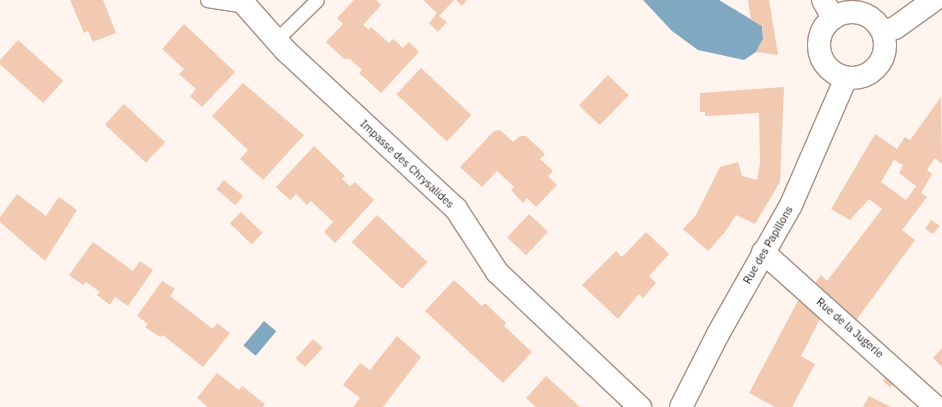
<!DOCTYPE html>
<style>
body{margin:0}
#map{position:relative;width:942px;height:407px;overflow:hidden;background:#fff4ee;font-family:"IBM Plex Sans",sans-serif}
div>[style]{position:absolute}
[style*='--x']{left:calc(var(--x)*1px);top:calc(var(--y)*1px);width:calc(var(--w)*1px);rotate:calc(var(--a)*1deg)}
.water>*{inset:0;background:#80a8c1;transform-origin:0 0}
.building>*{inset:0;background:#f2c9b1;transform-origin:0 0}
.roads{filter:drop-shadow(1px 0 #a78f81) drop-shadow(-1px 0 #a78f81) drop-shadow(0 1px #a78f81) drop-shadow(0 -1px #a78f81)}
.lane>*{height:13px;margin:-6.5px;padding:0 6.5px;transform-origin:6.5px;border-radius:6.5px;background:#fff}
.street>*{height:22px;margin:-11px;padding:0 11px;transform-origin:11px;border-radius:11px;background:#fff}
.street>.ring{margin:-11px;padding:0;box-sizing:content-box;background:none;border:22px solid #fff;border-radius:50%}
span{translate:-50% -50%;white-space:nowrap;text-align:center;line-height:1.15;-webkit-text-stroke:4px #fff;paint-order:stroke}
.street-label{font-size:11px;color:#261c17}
</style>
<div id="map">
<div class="water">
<div style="clip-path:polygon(643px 0,719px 0,762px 26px,763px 39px,756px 52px,744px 60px,698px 50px,672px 31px)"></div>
<div style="left:264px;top:321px;width:16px;height:32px;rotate:40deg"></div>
</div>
<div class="building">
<div style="clip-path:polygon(70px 0,103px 0,116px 33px,93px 42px,88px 31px,84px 33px)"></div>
<div style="clip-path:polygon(354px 0,376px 0,381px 5px,363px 25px,369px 30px,371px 27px,389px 43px,393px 39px,403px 48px,409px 42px,419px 52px,381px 93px,359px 73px,362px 70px,350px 59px,344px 59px,326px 42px,343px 24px,337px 18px)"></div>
<div style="clip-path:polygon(423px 0,454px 0,439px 16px,447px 22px,438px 32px,429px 23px,437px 13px)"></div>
<div style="clip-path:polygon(456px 0,467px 0,462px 6px)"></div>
<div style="clip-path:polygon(748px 0,769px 0,778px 55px,756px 52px,763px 39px,763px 31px,762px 26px,751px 20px)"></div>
<div style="clip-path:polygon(184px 24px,235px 72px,202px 107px,190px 96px,196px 89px,179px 74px,184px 69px,162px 49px)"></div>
<div style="left:18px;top:40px;width:61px;height:30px;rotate:42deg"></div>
<div style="left:421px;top:68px;width:69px;height:36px;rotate:43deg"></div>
<div style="left:608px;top:75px;width:29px;height:42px;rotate:44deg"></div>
<div style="clip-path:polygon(243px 83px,304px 135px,263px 180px,240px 159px,248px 150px,212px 116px)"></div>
<div style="clip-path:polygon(784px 87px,780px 182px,755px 224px,736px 215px,725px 232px,708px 251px,683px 229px,696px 215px,720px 167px,738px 162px,742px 176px,757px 180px,760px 163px,759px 113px,705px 116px,705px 112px,700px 112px,700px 93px)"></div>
<div style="clip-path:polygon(evenodd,941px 97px,942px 164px,935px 158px,927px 170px,932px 174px,921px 193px,927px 197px,902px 230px,915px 240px,857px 319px,853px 319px,813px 286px,821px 275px,827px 281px,882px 209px,869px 199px,850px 220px,831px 209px,875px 134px,897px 149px,905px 137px,910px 140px,941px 97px,894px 160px,903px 165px,899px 173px,916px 186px,906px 200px,881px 182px,894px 160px)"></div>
<div style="left:124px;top:104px;width:56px;height:28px;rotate:43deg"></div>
<div style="clip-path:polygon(500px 130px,513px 142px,520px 136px,526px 136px,545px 154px,540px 159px,553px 171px,548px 176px,557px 185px,536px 207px,527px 198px,523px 203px,511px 190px,514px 187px,497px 171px,482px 187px,460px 167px,494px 131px)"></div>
<div style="clip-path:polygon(314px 146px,345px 176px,342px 179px,350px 186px,355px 182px,374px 200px,335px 243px,324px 232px,333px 222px,311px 201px,307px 205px,296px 194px,290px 200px,276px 187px)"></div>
<div style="left:224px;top:180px;width:25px;height:12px;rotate:40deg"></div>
<div style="clip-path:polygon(17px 194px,46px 216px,59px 197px,77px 210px,45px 261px,0 222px,0 217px)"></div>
<div style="left:241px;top:212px;width:30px;height:16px;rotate:44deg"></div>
<div style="left:529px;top:214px;width:26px;height:32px;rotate:43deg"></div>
<div style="left:377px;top:215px;width:69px;height:37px;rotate:43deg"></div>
<div style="clip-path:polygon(931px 220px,940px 226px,933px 234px,925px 229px)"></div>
<div style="clip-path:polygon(646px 232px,669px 254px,649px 276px,656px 283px,643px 298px,639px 294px,618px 319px,582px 285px,616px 251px,622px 257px)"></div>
<div style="clip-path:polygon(93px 242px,133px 271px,140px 261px,153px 270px,128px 306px,115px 297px,110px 305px,97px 295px,100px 292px,86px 282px,83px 285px,69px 275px)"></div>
<div style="clip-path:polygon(454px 280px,482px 306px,485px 303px,506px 323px,504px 326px,532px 352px,503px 383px,425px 311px)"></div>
<div style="clip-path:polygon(162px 281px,175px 289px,170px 296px,213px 329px,217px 323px,230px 333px,203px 367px,163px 335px,160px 337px,145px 327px,148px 324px,137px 316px)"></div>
<div style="clip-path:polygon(800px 297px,823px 313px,801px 356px,815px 364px,792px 407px,775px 407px,749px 393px)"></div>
<div style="clip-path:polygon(397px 336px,421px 357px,383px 407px,353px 407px,360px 398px,343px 385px,360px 363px,370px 370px)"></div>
<div style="left:313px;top:339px;width:13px;height:26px;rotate:42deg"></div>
<div style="clip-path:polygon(942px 348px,942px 367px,933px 358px)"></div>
<div style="clip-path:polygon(217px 373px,239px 390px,242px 386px,265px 404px,263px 407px,208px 407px,197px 398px)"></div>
<div style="clip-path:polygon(889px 374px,897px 381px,890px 387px,883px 381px)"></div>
<div style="clip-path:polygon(546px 376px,580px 407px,536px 407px,526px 398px)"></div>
<div style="clip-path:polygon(869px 396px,891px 407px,858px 407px,863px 407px)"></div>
</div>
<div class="roads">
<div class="lane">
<div style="--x:207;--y:0;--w:39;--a:9"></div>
<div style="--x:276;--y:40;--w:57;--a:-44.3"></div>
</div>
<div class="street">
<div style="--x:823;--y:0;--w:21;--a:61"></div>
<div style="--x:246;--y:6;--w:60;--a:48.4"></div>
<div style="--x:286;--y:51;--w:232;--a:42.9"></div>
<div style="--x:456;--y:209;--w:75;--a:56.9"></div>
<div style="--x:497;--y:272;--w:197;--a:43.4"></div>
<div class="ring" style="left:819px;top:12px;width:44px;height:44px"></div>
<div style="--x:883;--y:31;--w:12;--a:-14"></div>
<div style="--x:895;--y:28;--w:48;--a:-35.7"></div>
<div style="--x:763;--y:252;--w:232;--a:41.9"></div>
<div style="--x:681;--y:407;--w:82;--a:-63.1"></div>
<div style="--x:718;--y:334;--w:148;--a:-60.5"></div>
<div style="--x:791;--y:205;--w:138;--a:-66.6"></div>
</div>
</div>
<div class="street-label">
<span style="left:407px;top:164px;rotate:43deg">Impasse des Chrysalides</span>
<span style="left:768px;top:245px;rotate:-60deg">Rue des Papillons</span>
<span style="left:850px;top:328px;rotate:41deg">Rue de la Jugerie</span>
</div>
</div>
